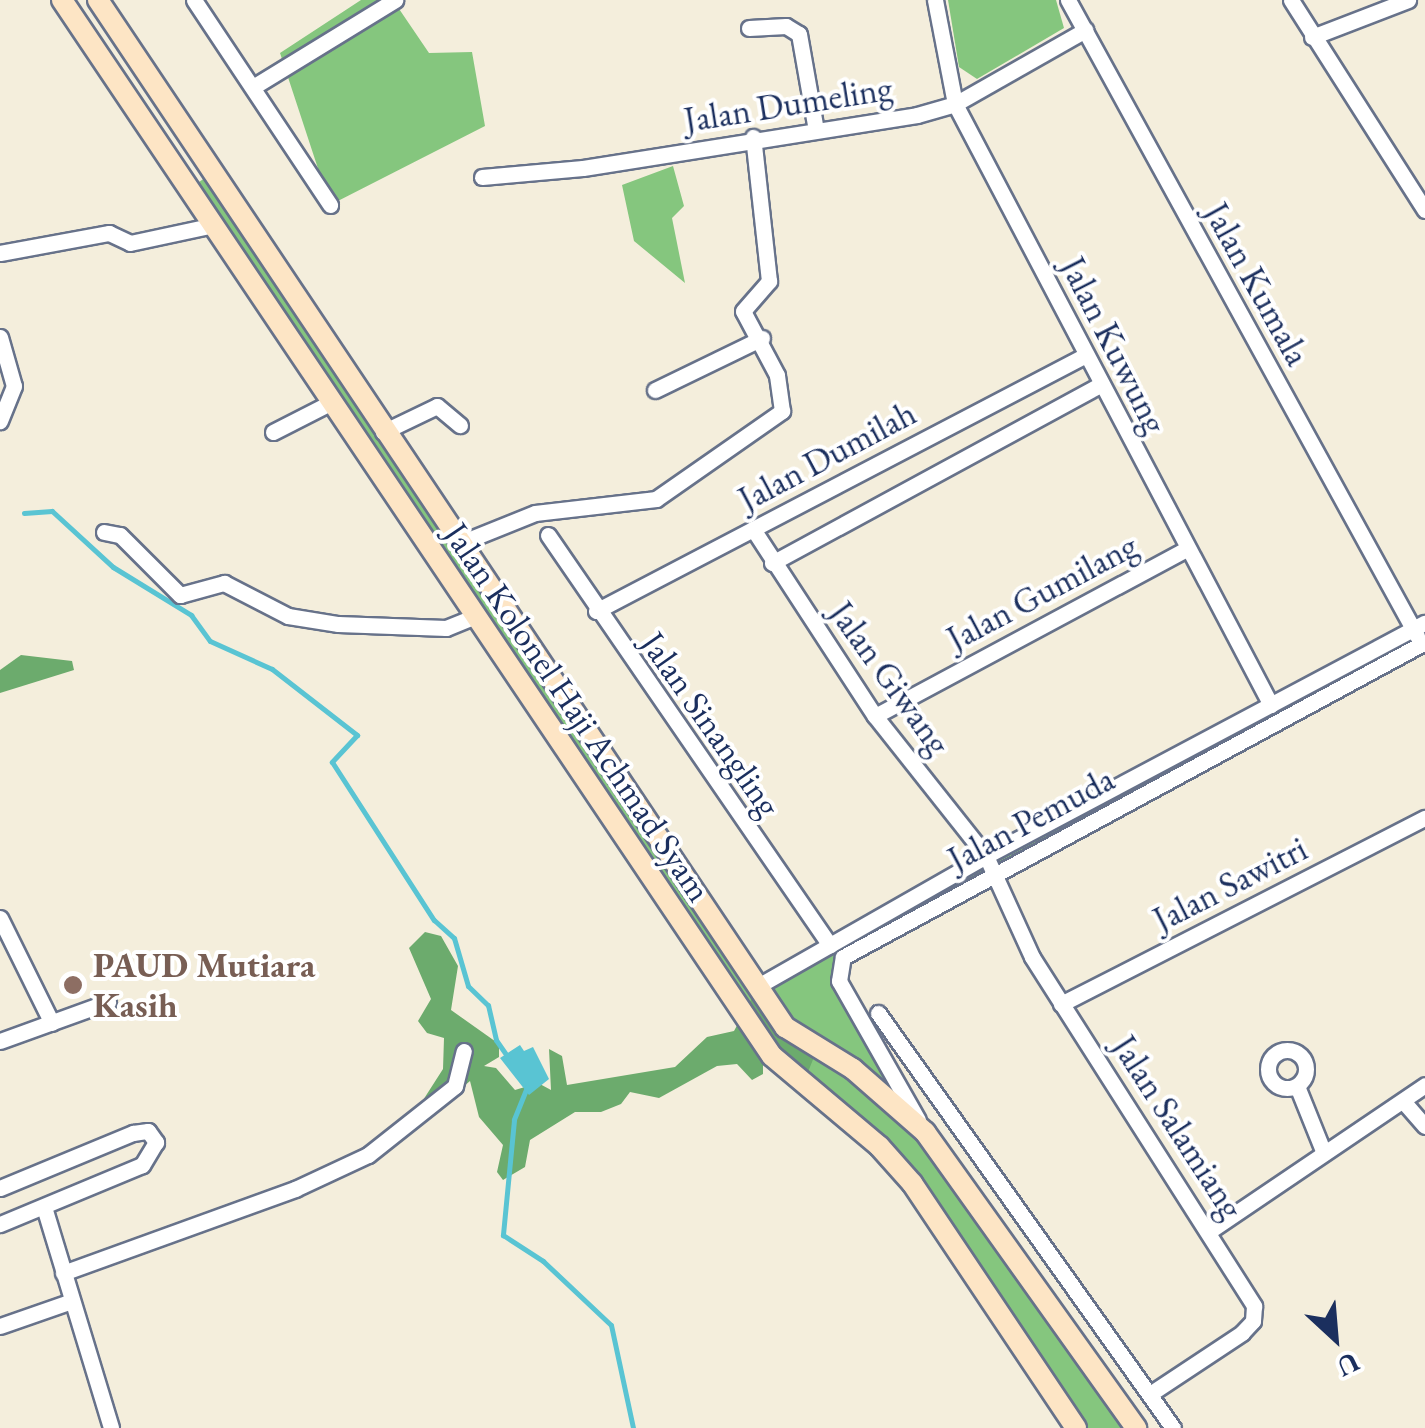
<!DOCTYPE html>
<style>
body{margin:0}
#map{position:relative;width:1425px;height:1428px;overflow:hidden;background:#f4eedc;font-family:"EB Garamond",serif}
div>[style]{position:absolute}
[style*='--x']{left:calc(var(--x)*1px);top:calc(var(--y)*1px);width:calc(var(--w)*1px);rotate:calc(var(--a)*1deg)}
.green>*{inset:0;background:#85c67e}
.forest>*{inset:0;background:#6cab6d}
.water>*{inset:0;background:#59c4d3}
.stream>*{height:5px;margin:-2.5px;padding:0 2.5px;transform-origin:2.5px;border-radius:2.5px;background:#59c4d3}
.roads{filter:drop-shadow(2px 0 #67728a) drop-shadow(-2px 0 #67728a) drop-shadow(0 2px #67728a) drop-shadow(0 -2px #67728a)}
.street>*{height:15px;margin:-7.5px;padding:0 7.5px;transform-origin:7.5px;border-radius:7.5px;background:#fff}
.street>.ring{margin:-7.5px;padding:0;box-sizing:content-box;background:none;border:15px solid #fff;border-radius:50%}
.secondary>*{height:20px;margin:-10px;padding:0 10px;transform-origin:10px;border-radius:10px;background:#fde5c5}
.dots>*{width:28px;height:28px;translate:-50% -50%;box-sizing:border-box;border:5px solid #fff;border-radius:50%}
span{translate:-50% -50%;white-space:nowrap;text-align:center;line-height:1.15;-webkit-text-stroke:8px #fff;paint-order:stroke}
.street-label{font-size:35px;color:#1b2f5e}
.education-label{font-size:35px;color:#785e54;font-weight:700}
.left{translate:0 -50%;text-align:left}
.north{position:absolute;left:1285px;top:1288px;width:100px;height:100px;-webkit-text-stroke:8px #fff;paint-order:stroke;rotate:154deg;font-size:28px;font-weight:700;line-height:40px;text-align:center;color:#1b2f5e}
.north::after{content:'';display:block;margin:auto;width:35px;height:45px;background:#1b2f5e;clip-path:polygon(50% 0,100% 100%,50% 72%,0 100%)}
</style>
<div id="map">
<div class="green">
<div style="clip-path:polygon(361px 0,393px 0,429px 53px,472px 52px,485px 126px,330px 205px,280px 53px)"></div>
<div style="clip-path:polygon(948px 0,1056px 0,1064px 28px,977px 79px,959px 67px)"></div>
<div style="clip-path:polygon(673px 166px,684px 206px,672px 218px,685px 283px,634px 241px,622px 185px)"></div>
<div style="clip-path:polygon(212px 173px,758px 986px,1425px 623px,1425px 642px,837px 968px,924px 1131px,1136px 1428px,1076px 1428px,914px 1186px,772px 1056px,189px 189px)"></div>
</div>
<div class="forest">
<div style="clip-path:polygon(21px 655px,72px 661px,74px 670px,0 693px,0 670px)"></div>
<div style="clip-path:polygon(425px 932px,441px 936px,458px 966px,451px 1010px,499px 1044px,499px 1057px,484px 1066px,496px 1068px,515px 1090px,538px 1083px,551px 1090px,549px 1049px,562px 1056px,567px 1085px,675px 1067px,707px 1037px,734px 1031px,758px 987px,818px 1047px,804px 1082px,763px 1058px,763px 1074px,752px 1080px,737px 1064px,717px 1066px,659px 1098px,630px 1092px,621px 1104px,601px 1112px,575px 1112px,530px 1140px,525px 1167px,503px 1180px,497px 1172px,503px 1145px,479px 1117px,470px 1081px,397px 1143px,370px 1145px,418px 1108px,443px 1069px,444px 1038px,427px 1033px,418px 1021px,431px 999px,409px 948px)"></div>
</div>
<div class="water">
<div style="clip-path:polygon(520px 1045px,524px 1051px,533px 1047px,549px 1079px,529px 1095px,500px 1058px)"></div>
</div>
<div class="stream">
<div style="--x:24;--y:513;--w:28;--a:-4"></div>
<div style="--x:52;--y:511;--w:83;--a:42.6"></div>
<div style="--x:113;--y:567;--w:92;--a:31.6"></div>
<div style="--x:191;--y:615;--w:32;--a:54"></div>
<div style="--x:210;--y:641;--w:68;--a:24.3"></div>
<div style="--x:272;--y:669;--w:108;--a:37.8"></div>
<div style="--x:357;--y:735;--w:37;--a:133"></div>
<div style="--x:332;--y:762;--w:188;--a:57.2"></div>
<div style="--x:434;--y:920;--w:27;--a:42"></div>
<div style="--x:454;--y:938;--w:50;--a:73.7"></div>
<div style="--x:468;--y:986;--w:28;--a:44"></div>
<div style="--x:488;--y:1005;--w:36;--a:77"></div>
<div style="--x:496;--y:1040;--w:21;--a:55"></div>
<div style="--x:527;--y:1087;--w:35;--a:112"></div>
<div style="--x:514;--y:1120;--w:116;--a:95.5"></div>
<div style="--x:503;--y:1235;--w:48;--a:33"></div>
<div style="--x:543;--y:1261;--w:93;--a:43.3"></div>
<div style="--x:611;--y:1325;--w:105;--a:77.9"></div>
</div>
<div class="roads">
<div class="street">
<div style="--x:194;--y:0;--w:246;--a:56.4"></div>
<div style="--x:935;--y:0;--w:106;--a:79.1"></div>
<div style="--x:955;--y:104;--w:679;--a:62.27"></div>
<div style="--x:1068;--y:0;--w:725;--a:61.24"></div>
<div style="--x:1291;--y:0;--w:249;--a:57.5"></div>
<div style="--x:749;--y:28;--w:37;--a:-3"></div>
<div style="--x:786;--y:26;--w:15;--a:32"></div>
<div style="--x:799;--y:34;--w:97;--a:80"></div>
<div style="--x:1312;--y:37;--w:103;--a:-21.1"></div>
<div style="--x:253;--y:87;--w:167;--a:-31.5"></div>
<div style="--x:482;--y:177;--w:101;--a:-5.1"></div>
<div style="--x:583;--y:168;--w:338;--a:-9"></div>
<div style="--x:917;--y:115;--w:40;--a:-16"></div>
<div style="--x:955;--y:104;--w:150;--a:-29.6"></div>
<div style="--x:0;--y:253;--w:111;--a:-10.4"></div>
<div style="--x:109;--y:233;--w:23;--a:25"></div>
<div style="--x:130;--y:243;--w:86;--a:-12.1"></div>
<div style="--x:0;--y:337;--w:51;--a:74.1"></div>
<div style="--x:14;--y:386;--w:38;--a:112"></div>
<div style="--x:655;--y:390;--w:119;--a:-25.9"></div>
<div style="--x:273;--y:432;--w:66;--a:-27"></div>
<div style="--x:383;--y:432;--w:60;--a:-25.7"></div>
<div style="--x:437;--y:406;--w:30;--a:40"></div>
<div style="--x:753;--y:529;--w:223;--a:56.9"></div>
<div style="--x:875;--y:716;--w:179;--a:51.6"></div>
<div style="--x:986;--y:856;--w:111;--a:65.5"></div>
<div style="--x:1032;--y:957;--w:414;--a:57.5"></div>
<div style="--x:1254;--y:1306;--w:15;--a:94"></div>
<div style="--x:1253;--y:1321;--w:16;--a:133"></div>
<div style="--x:1242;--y:1333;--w:110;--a:146.5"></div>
<div style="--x:104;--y:532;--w:16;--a:11"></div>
<div style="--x:120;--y:535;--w:85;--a:45"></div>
<div style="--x:180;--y:595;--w:46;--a:-15.3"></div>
<div style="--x:224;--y:583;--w:72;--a:27.3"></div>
<div style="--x:288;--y:616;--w:51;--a:9.1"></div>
<div style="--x:338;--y:624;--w:108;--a:2.1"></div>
<div style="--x:446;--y:628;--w:29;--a:-22"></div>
<div style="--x:548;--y:535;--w:498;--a:55.5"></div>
<div style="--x:458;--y:544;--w:83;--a:-21.9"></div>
<div style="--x:535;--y:513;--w:122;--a:-6.6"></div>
<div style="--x:656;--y:499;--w:154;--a:-34.9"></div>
<div style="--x:782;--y:411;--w:36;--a:-98"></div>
<div style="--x:777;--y:375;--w:72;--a:-118"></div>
<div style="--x:743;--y:311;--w:40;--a:-49"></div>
<div style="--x:769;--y:281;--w:145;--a:-96.3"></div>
<div style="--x:772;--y:563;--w:375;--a:-28.5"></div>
<div style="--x:596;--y:611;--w:553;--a:-27.58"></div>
<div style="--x:875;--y:716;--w:352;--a:-28.2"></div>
<div style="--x:0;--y:918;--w:117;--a:63.7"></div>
<div style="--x:758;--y:986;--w:262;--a:-29.7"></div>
<div style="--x:986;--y:856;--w:497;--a:-28"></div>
<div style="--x:1061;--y:1004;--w:409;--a:-27.1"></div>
<div style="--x:878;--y:1013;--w:509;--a:54.59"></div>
<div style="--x:0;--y:1041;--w:115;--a:-19.9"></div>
<div class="ring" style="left:1268px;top:1050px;width:23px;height:23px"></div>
<div style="--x:1297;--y:1086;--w:72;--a:68.1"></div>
<div style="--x:1403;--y:1101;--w:33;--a:49"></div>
<div style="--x:918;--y:1120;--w:160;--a:-119.6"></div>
<div style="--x:839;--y:981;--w:24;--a:-81"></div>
<div style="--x:843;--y:957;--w:662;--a:-28.42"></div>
<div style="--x:0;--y:1188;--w:144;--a:-22.5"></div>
<div style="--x:133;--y:1133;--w:15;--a:-8"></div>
<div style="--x:148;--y:1131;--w:14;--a:54"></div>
<div style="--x:156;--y:1142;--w:27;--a:121"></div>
<div style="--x:142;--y:1165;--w:154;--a:157.4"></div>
<div style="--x:44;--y:1207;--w:231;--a:73.1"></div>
<div style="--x:1211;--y:1230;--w:258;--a:-34.1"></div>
<div style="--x:63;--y:1273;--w:247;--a:-19.9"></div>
<div style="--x:295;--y:1189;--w:81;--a:-25"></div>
<div style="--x:368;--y:1155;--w:111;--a:-38.4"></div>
<div style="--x:455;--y:1086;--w:36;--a:-76"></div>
<div style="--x:0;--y:1326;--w:73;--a:-19.2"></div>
</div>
<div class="secondary">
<div style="--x:62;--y:0;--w:1272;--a:56.09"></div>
<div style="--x:772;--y:1056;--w:140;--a:40.1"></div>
<div style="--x:879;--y:1146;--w:50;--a:48.3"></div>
<div style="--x:912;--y:1183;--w:295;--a:56.2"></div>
<div style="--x:98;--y:0;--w:1236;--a:56.22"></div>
<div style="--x:785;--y:1027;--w:80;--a:31.7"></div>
<div style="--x:853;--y:1069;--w:96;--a:41.2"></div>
<div style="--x:925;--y:1132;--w:364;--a:54.5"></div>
</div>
</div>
<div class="dots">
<div style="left:73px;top:985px;background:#8d6e63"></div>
</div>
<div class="street-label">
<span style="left:788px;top:104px;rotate:-9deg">Jalan Dumeling</span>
<span style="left:1257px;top:284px;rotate:61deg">Jalan Kumala</span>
<span style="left:1114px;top:345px;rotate:63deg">Jalan Kuwung</span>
<span style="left:827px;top:456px;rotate:-28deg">Jalan Dumilah</span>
<span style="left:1042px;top:592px;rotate:-28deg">Jalan Gumilang</span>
<span style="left:890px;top:678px;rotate:54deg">Jalan Giwang</span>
<span style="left:578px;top:712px;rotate:56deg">Jalan Kolonel Haji Achmad Syam</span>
<span style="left:711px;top:724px;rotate:55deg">Jalan Sinangling</span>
<span style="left:1031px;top:819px;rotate:-28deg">Jalan Pemuda</span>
<span style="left:1230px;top:884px;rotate:-27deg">Jalan Sawitri</span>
<span style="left:1178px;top:1127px;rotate:57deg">Jalan Salamiang</span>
</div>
<div class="education-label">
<span class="left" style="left:93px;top:985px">PAUD Mutiara<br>Kasih</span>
</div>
<div class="north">U</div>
</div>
